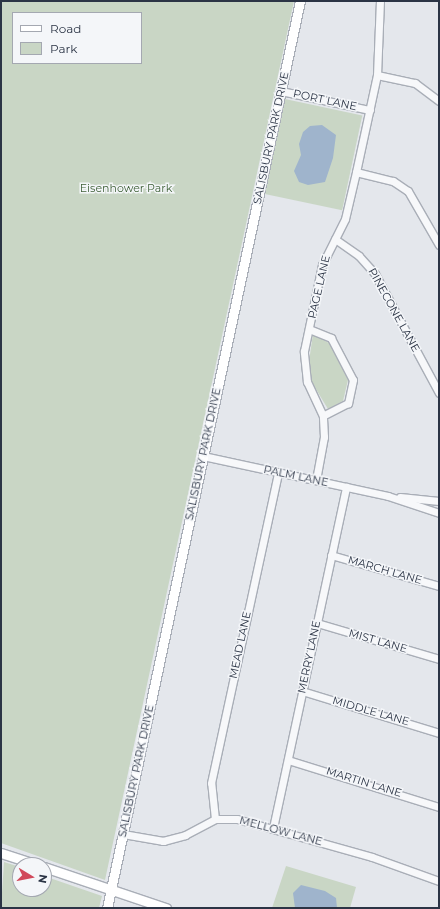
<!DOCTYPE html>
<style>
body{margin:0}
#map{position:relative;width:440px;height:909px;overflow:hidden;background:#e4e7ec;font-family:Montserrat,sans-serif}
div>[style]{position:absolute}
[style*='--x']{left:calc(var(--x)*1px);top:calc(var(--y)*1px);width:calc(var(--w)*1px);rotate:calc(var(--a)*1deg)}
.green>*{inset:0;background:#c9d6c5;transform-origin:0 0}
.water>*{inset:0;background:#9fb4cc}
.roads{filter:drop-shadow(1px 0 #a9aeb7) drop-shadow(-1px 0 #a9aeb7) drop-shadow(0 1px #a9aeb7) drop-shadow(0 -1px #a9aeb7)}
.minor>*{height:7px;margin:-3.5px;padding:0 3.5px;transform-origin:3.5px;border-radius:3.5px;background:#f7f8fa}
.major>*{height:9px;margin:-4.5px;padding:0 4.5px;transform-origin:4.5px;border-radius:4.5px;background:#fff}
span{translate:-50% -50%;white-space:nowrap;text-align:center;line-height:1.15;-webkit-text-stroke:3px #f4f6f9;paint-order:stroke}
.street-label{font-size:11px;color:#2b3445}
.park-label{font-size:11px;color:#3f6138}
.frame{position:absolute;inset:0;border:2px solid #2b3445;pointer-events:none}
.legend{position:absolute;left:12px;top:12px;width:130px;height:52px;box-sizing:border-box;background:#f4f6f9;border:1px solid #a4a8b1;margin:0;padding:5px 7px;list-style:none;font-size:12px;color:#2b3445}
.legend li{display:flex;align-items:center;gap:8px;height:20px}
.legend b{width:20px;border:1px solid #a4a8b1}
.north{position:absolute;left:12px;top:857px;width:40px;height:40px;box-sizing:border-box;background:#f4f6f9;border:1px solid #a4a8b1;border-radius:50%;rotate:100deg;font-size:11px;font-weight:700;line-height:16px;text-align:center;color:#2b3445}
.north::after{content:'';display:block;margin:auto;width:14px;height:18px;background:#d1495b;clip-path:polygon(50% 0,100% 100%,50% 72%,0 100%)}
</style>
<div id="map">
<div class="green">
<div style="clip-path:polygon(evenodd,1px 1px,294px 1px,105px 880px,1px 843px,1px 1px,13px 13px,141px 13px,141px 63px,13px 63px,13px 13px)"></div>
<div style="left:285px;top:99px;width:79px;height:97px;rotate:12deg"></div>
<div style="clip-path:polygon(313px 334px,329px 343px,348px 380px,343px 401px,328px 409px,311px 381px,308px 368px)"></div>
<div style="clip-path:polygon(4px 862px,20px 867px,20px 889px,44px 889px,44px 876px,102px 896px,99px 908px,1px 908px)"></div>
<div style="clip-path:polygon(286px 866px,356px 887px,350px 908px,272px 908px)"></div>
</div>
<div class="water">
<div style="clip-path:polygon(322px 125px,336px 135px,333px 158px,325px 182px,308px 185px,299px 182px,294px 171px,301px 155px,299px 144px,303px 132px,310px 126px)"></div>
<div style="clip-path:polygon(301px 885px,325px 891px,336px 898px,337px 908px,295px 908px,293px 893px)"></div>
</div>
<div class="roads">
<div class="minor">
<div style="--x:377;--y:75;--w:39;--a:12"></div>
<div style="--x:415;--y:83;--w:30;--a:37"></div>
<div style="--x:281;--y:91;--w:91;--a:12.1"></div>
<div style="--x:356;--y:172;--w:38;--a:14"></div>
<div style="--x:393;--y:181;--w:18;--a:34"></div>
<div style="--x:408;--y:191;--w:62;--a:60.1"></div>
<div style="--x:335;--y:239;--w:29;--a:35"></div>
<div style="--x:359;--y:256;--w:24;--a:48"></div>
<div style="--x:375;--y:274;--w:135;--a:61.7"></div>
<div style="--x:309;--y:329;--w:24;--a:22"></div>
<div style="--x:331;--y:338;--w:47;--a:62.4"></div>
<div style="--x:353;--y:380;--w:24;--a:102"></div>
<div style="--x:348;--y:403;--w:28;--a:153"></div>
<div style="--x:203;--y:456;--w:189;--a:12.2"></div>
<div style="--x:388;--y:496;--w:54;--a:18.4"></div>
<div style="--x:316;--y:480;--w:44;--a:-79.5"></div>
<div style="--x:324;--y:437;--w:21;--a:-93"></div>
<div style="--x:323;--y:416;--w:38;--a:-115"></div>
<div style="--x:307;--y:382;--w:31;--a:-96"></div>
<div style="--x:304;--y:351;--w:88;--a:-78.2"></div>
<div style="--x:322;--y:265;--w:51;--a:-63.4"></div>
<div style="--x:345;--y:219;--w:48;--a:-76.8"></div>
<div style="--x:356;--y:172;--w:99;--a:-77.8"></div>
<div style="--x:377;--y:75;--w:74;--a:-87.7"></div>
<div style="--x:400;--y:497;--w:39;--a:6"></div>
<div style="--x:331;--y:555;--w:112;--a:16"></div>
<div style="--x:317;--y:623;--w:127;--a:16.4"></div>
<div style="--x:302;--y:691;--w:143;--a:17"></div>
<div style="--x:288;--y:760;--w:158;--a:17.3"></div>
<div style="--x:215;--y:819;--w:36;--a:-96"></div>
<div style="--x:211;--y:783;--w:318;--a:-77.8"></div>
<div style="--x:273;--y:828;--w:349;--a:-77.9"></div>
<div style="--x:123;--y:834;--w:41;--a:9.9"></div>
<div style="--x:163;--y:841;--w:23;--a:-15"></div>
<div style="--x:185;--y:835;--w:34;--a:-28"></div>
<div style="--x:215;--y:819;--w:22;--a:0"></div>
<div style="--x:237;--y:819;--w:140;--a:15.7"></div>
<div style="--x:372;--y:857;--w:71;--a:19.7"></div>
</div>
<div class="major">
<div style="--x:1;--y:853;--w:38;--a:18"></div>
<div style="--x:44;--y:867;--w:129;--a:18.6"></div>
<div style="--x:107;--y:908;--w:927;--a:-77.99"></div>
</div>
</div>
<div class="street-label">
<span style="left:325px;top:100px;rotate:12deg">PORT LANE</span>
<span style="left:271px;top:138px;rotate:-78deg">SALISBURY PARK DRIVE</span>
<span style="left:319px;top:287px;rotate:-77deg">PAGE LANE</span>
<span style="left:394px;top:310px;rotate:61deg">PINECONE LANE</span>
<span style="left:203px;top:454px;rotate:-78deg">SALISBURY PARK DRIVE</span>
<span style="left:296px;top:476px;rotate:12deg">PALM LANE</span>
<span style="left:385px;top:570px;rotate:16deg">MARCH LANE</span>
<span style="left:378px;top:641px;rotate:16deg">MIST LANE</span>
<span style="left:240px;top:645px;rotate:-78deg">MEAD LANE</span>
<span style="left:309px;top:657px;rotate:-78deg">MERRY LANE</span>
<span style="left:371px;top:711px;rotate:16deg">MIDDLE LANE</span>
<span style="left:136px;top:771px;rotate:-78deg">SALISBURY PARK DRIVE</span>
<span style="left:364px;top:782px;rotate:17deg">MARTIN LANE</span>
<span style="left:281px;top:831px;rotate:15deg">MELLOW LANE</span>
</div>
<div class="park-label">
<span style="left:126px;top:188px">Eisenhower Park</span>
</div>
<div class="frame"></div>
<ul class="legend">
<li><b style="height:5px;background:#fff"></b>Road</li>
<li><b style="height:11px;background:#c9d6c5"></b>Park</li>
</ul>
<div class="north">N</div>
</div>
